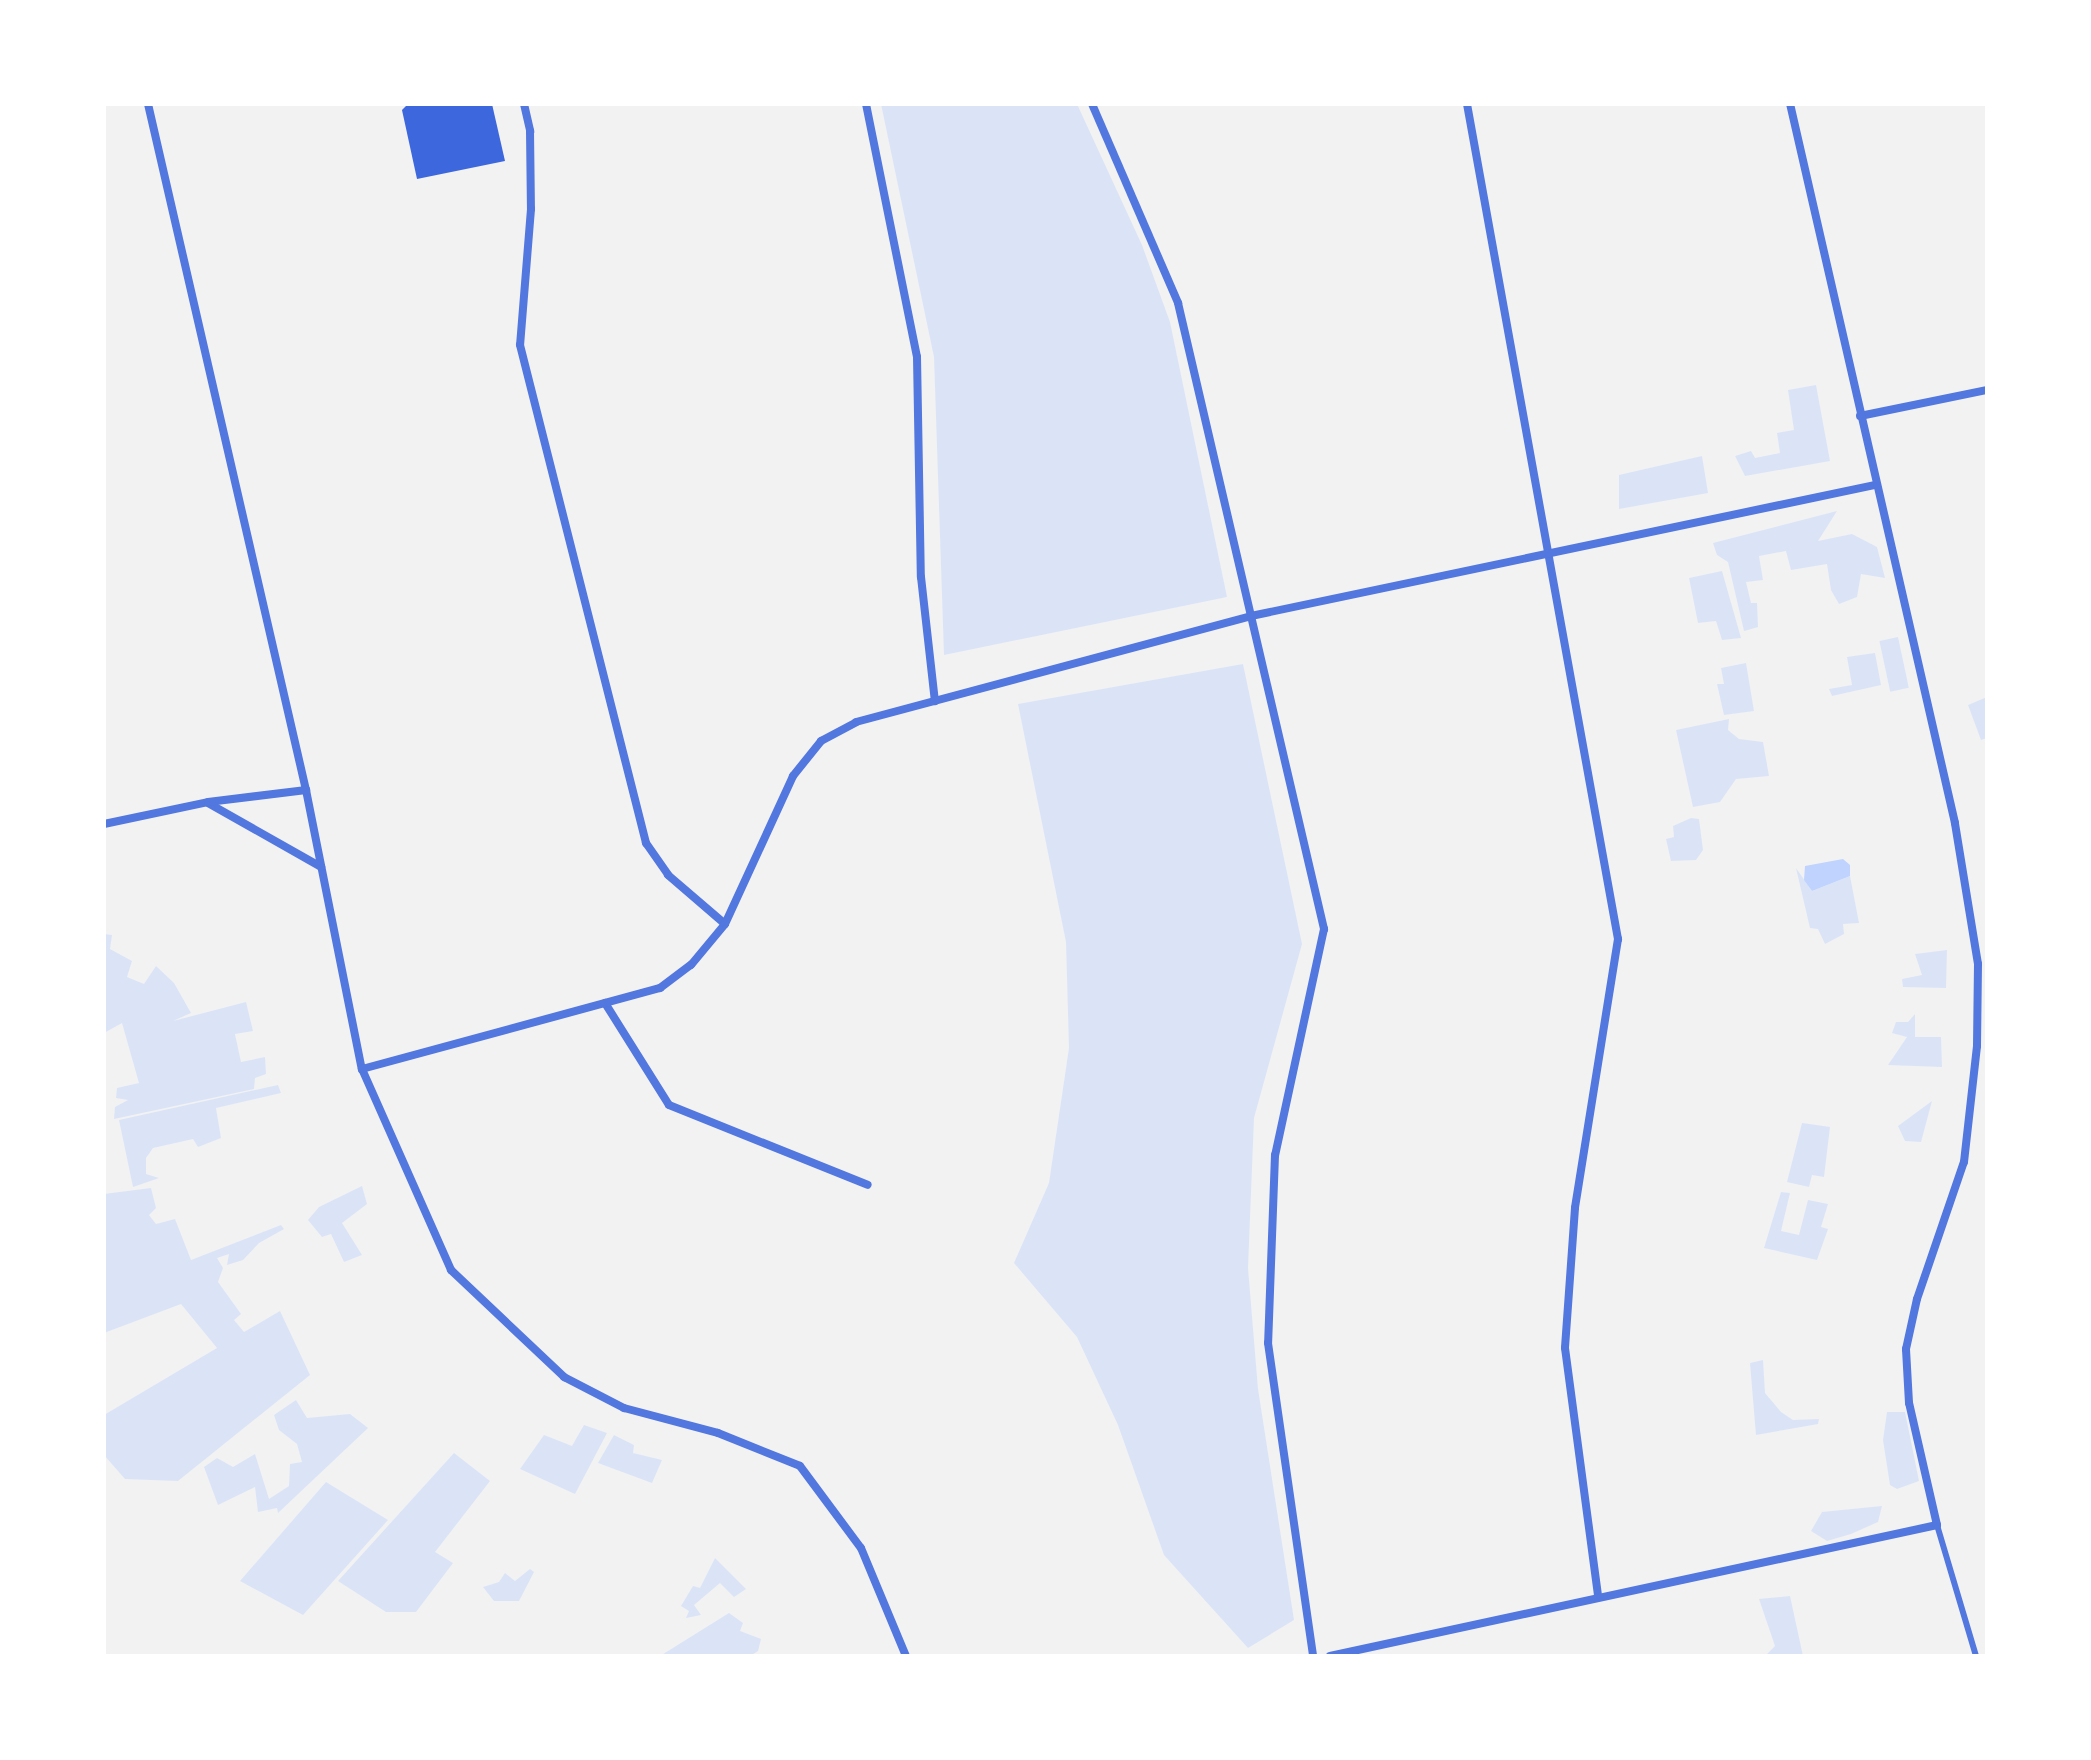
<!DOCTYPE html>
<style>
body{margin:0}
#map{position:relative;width:2091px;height:1760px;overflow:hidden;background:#f2f2f2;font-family:Barlow,sans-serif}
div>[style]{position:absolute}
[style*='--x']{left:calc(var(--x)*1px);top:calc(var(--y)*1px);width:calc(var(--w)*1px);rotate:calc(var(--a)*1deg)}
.green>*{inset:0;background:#dbe4f7;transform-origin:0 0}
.water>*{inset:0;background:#bfd3fe}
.building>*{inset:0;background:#3d67dc}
.service>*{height:6px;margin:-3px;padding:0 3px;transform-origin:3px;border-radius:3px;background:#5277de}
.minor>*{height:8px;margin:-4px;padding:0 4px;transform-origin:4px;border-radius:4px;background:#5277de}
span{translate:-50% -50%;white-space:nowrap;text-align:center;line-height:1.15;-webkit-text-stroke:6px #fff;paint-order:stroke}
.frame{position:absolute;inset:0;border:106px solid #fff;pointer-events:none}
</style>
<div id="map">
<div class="green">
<div style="clip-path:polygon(881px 104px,1077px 104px,1142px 245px,1170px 322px,1227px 597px,944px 655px,934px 357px)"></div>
<div style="clip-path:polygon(1816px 385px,1830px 461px,1745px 476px,1735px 456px,1751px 451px,1755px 458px,1780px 453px,1777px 433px,1794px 430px,1788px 390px)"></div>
<div style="clip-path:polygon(1702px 456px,1708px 493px,1619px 509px,1619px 475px)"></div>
<div style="clip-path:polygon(1837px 511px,1818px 541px,1852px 534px,1877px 547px,1885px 578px,1861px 574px,1857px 597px,1839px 604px,1831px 590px,1827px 564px,1791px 570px,1786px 551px,1759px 556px,1763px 580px,1746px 582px,1751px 603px,1757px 603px,1758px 627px,1744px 631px,1728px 562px,1717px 555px,1713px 543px)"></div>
<div style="clip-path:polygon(1722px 571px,1741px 638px,1722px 640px,1716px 621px,1698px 623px,1689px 578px)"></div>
<div style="left:1898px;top:637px;width:52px;height:19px;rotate:78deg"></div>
<div style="clip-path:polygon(1875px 653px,1881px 685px,1832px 696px,1829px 689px,1852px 685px,1847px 657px)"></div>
<div style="clip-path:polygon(1746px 663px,1754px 711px,1724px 715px,1717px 684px,1724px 684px,1721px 668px)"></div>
<div style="clip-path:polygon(1243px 664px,1302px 944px,1254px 1118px,1248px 1268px,1258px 1389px,1294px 1620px,1248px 1648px,1164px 1555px,1118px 1425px,1077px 1337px,1014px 1263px,1049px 1183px,1069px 1048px,1066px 942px,1018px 704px)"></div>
<div style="clip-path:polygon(1987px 697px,1987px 738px,1981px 740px,1968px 705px)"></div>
<div style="clip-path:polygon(1729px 719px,1728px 730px,1739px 739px,1763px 742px,1769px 776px,1736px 779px,1720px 802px,1693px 807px,1676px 730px)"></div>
<div style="clip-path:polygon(1691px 818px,1699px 819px,1703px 850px,1696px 860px,1671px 861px,1666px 839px,1674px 837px,1673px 826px)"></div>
<div style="clip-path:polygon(1796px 868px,1812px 891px,1850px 876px,1859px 923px,1843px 924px,1844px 934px,1825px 944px,1818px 929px,1810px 928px)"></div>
<div style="clip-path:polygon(104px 934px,112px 935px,110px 949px,132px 961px,127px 977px,144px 984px,156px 966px,174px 983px,191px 1013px,173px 1021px,246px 1002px,253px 1031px,235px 1034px,241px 1062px,265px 1057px,266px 1074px,255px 1078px,254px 1089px,114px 1119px,115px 1107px,128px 1100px,116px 1098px,117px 1088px,139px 1083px,122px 1023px,104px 1033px)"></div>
<div style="clip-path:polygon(1947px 950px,1946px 988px,1903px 987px,1902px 979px,1922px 975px,1915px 954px)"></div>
<div style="clip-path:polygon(1915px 1014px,1915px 1037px,1941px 1037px,1942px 1067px,1888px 1065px,1907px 1037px,1892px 1033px,1896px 1022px,1908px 1022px)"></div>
<div style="clip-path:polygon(278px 1085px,281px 1093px,216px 1108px,221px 1138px,198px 1147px,193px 1139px,153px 1148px,146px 1158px,146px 1174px,159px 1178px,133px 1187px,119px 1120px)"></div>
<div style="clip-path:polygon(1932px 1101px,1921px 1142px,1905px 1141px,1898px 1126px)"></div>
<div style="clip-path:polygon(1802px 1123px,1830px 1127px,1824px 1177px,1812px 1175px,1809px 1187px,1787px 1182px)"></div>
<div style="clip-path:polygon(362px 1186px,367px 1204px,342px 1223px,362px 1255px,344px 1262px,331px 1234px,322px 1237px,308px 1220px,319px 1207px)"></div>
<div style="clip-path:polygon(151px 1188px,156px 1208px,149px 1215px,156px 1224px,175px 1219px,191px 1260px,281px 1225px,284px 1229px,259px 1243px,243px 1260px,227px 1265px,229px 1254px,217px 1258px,223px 1268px,218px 1282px,241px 1314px,234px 1320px,244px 1332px,280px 1311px,310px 1375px,178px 1481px,125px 1479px,104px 1455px,104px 1415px,217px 1348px,181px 1304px,104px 1333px,104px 1194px)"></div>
<div style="clip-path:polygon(1781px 1192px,1790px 1193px,1781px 1231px,1799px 1235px,1808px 1200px,1828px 1204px,1821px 1227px,1828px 1229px,1817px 1260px,1764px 1248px)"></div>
<div style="clip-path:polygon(1763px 1360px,1765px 1393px,1781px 1412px,1793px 1420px,1819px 1419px,1818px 1424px,1756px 1435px,1750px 1363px)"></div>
<div style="clip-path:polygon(296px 1400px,307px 1418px,350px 1414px,368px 1428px,278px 1513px,277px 1508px,258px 1512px,255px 1487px,218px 1505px,204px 1467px,217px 1458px,233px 1467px,255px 1454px,269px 1499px,289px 1486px,290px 1464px,302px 1462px,297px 1444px,279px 1430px,274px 1415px)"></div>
<div style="clip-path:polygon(1887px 1412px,1905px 1412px,1919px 1481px,1897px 1489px,1890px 1485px,1883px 1440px)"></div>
<div style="clip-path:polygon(584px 1425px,607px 1433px,575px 1494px,520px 1469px,544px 1435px,572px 1446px)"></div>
<div style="clip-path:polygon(614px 1435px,634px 1445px,633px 1453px,662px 1460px,652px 1483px,598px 1463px)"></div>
<div style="clip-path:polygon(454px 1453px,490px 1481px,435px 1552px,453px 1563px,416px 1612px,386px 1612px,338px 1581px)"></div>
<div style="clip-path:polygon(326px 1482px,388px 1520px,303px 1615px,240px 1581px)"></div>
<div style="clip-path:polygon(1882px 1506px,1878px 1522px,1851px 1534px,1827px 1541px,1811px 1531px,1822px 1512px)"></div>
<div style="clip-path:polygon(715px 1558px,746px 1589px,734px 1597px,720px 1583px,694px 1605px,701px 1615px,686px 1618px,689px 1611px,681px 1606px,693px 1586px,700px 1588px)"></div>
<div style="clip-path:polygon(530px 1569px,534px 1572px,519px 1601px,494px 1601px,483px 1587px,499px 1582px,505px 1573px,515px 1581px)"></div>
<div style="clip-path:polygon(1790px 1596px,1803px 1656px,1765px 1656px,1775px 1646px,1759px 1599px)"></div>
<div style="clip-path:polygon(729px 1613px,743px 1623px,740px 1631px,761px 1639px,758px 1651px,750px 1656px,660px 1656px)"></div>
</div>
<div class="water">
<div style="clip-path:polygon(1843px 859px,1850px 865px,1850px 876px,1812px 891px,1804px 880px,1805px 866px)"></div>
</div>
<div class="building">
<div style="clip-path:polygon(408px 104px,492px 104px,505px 161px,417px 179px,402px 110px)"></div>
</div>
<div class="service">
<div style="--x:1937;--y:1525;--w:137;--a:73.4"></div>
</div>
<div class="minor">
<div style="--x:148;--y:104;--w:704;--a:77.03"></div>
<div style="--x:306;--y:790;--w:285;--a:78.7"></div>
<div style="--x:362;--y:1069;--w:220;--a:66.1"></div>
<div style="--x:451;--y:1270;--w:156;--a:43.4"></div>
<div style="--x:564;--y:1377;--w:68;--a:27.3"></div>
<div style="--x:624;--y:1408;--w:97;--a:14.9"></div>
<div style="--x:718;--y:1433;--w:88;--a:21.9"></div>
<div style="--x:800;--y:1466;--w:102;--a:53.4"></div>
<div style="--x:861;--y:1548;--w:117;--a:67.4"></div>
<div style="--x:524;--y:104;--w:28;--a:77"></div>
<div style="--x:530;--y:131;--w:78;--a:89.3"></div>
<div style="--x:531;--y:209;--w:136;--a:94.6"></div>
<div style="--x:520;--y:345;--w:514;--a:75.8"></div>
<div style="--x:646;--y:843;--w:39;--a:55"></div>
<div style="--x:668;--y:875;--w:75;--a:40.7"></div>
<div style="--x:866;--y:104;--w:258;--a:78.6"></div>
<div style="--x:917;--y:357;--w:220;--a:89"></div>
<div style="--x:921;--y:577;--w:125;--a:83.6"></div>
<div style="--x:1092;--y:104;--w:217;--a:66.6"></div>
<div style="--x:1178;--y:303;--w:643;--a:76.87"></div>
<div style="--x:1324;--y:929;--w:231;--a:102.2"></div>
<div style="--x:1275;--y:1155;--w:188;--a:92.1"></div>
<div style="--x:1268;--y:1343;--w:316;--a:81.8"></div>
<div style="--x:1467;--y:104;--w:849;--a:79.75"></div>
<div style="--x:1618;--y:939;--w:272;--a:99.1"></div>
<div style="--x:1575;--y:1208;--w:140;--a:94.1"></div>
<div style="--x:1565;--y:1348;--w:249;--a:82.4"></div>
<div style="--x:1860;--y:416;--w:130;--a:-11.6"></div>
<div style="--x:208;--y:803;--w:130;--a:29.5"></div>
<div style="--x:104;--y:824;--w:106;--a:-11.9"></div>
<div style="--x:208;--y:802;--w:99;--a:-7"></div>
<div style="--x:605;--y:1003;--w:120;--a:57.9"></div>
<div style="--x:669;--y:1105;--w:214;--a:21.9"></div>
<div style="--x:362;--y:1069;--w:309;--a:-15.2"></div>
<div style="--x:660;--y:988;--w:39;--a:-37"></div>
<div style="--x:691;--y:965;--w:53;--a:-50.3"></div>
<div style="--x:725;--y:924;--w:163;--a:-65.3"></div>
<div style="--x:793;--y:776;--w:45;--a:-51.3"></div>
<div style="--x:821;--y:741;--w:40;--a:-28"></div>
<div style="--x:856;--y:722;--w:409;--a:-15"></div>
<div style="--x:1251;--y:616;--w:638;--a:-11.86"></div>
<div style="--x:1330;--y:1656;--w:621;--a:-12.18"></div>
<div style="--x:1937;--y:1525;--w:125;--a:-102.9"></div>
<div style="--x:1909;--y:1403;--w:54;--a:-93.2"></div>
<div style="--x:1906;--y:1349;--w:51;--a:-77.6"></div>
<div style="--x:1917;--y:1299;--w:145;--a:-71.1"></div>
<div style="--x:1964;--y:1162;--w:117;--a:-83.6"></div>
<div style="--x:1977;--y:1046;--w:82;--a:-89.3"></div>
<div style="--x:1978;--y:964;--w:143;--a:-99.3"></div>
<div style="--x:1955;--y:823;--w:738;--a:-102.92"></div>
</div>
<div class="frame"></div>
</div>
